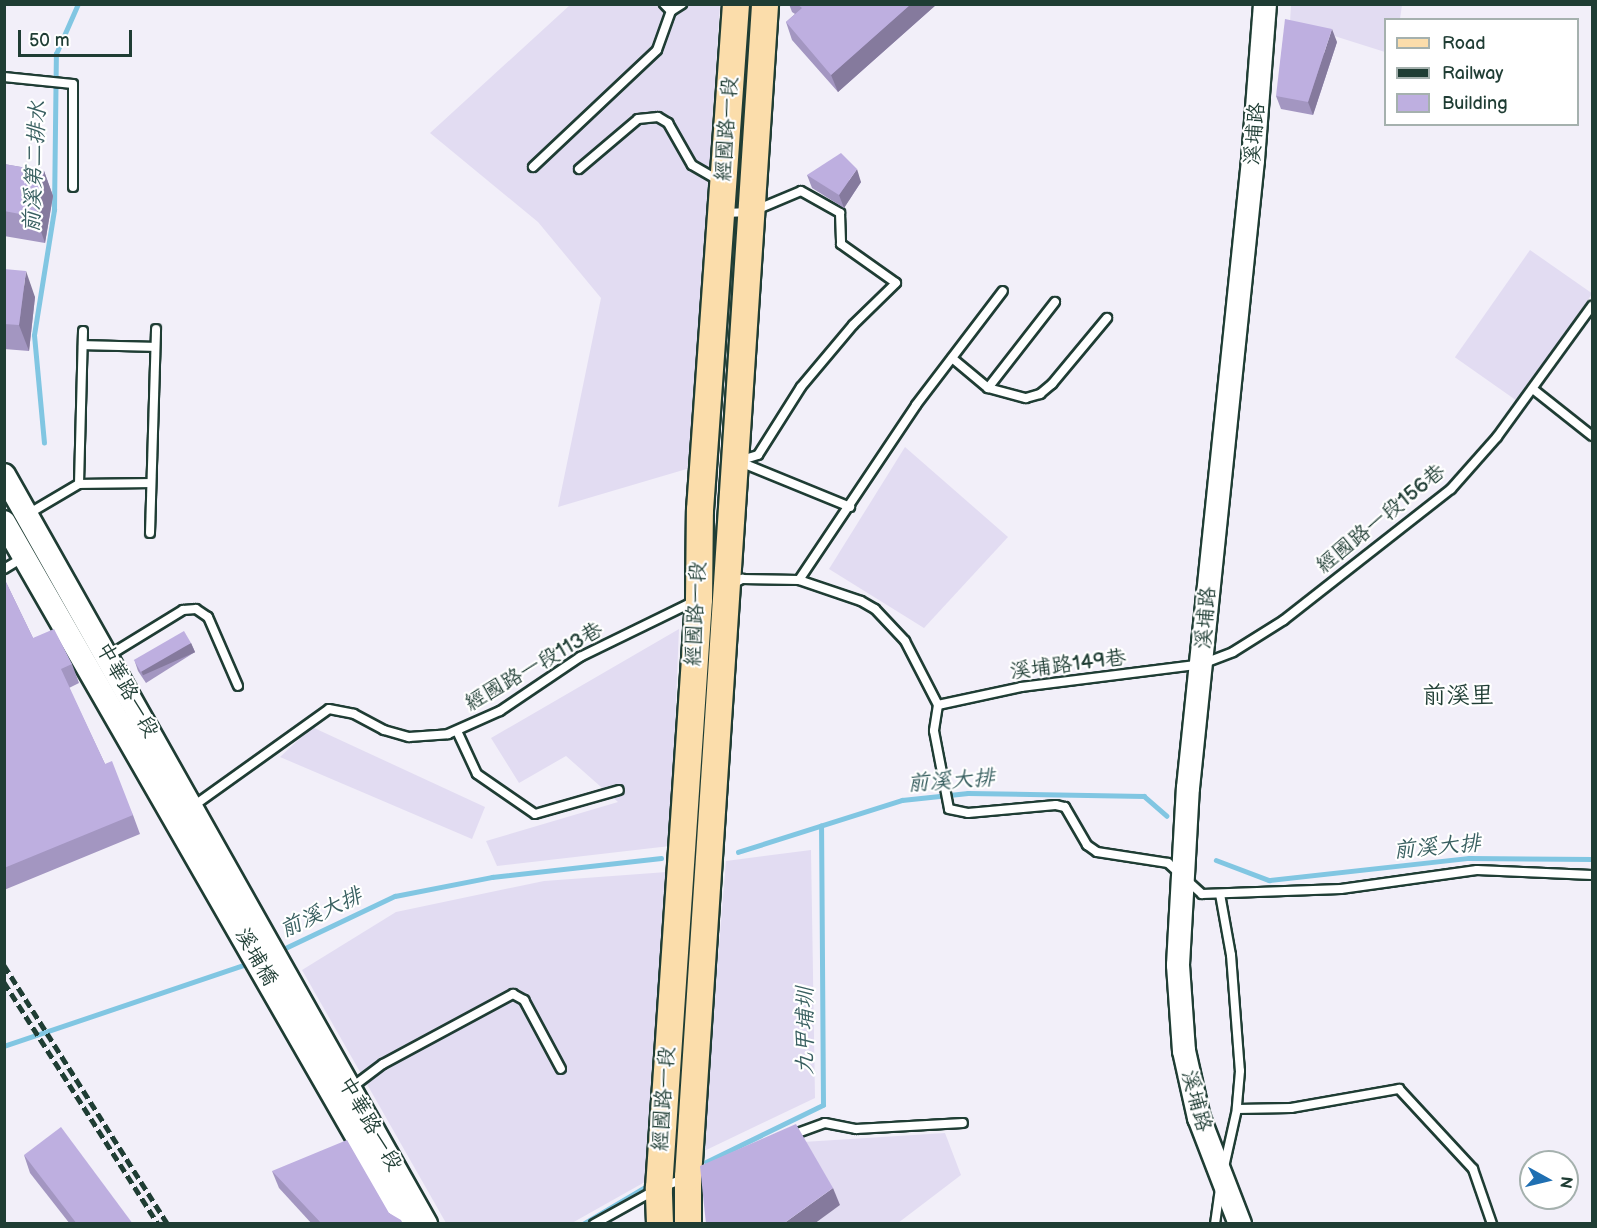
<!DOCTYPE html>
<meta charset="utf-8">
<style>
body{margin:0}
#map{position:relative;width:1597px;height:1228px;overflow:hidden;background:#f2eff9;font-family:"Balsamiq Sans","LXGW WenKai TC",sans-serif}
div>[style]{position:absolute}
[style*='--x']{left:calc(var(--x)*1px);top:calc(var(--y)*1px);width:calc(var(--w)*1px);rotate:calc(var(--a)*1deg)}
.built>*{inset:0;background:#e2dcf2;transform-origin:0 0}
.stream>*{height:4.5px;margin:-2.25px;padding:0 2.25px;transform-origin:2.25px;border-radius:2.25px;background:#81c6e2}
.roads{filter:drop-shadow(2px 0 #1f3d34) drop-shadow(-2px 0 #1f3d34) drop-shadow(0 2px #1f3d34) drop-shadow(0 -2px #1f3d34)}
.lane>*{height:8px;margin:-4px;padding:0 4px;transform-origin:4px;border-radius:4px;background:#fff}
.secondary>*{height:22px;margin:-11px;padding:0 11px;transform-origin:11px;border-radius:11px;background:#fff}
.primary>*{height:26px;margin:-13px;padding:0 13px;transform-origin:13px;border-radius:13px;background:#fbddab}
.rail>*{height:4.5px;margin-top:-2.25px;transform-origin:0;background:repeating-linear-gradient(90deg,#1f3d34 0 9px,transparent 0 13.5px)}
.wall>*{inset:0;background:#a396c1}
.shaded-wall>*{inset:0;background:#857a9d;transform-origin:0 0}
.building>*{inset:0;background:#beafe0;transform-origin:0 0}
span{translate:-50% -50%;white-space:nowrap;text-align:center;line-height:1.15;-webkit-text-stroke:4.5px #fff;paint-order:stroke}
.street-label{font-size:21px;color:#1f3d34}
.water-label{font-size:22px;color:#385f60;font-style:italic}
.quarter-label{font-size:24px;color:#1f3d34}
.frame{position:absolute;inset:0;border:6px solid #1f3d34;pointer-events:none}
.legend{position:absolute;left:1384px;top:18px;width:195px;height:108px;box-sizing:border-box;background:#fff;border:2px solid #a5b1ae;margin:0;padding:8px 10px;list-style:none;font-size:18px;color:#1f3d34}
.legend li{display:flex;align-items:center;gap:12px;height:30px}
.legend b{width:30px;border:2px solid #a5b1ae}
.north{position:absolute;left:1519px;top:1150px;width:60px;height:60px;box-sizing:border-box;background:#fff;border:2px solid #a5b1ae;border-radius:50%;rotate:98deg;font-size:16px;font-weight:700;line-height:24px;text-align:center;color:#1f3d34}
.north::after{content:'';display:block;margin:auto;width:21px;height:27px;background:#1f6fb2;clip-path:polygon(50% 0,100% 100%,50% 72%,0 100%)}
.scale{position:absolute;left:18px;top:30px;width:114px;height:27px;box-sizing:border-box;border:3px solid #1f3d34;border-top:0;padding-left:8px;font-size:18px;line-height:21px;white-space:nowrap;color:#1f3d34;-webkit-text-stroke:4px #fff;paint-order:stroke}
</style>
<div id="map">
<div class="built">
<div style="clip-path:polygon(570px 5px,720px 5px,690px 468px,558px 507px,601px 298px,538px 222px,430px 133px)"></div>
<div style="clip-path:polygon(1291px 5px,1402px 5px,1400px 19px,1386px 20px,1385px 52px,1290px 22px)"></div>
<div style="left:1530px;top:250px;width:76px;height:131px;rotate:35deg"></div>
<div style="clip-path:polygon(905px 447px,1008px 537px,924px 628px,829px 569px)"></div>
<div style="clip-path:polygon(679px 629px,670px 846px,497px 866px,486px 841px,618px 802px,566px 756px,519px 783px,491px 738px)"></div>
<div style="clip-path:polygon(312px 727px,485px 807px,472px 839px,280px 757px)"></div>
<div style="clip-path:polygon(811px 850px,815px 1098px,702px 1152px,726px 861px)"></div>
<div style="clip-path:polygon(667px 872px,652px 1178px,572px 1223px,446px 1223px,302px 970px,396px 912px,544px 881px)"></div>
<div style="clip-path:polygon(945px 1133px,961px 1175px,898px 1223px,814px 1223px,840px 1205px,803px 1142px)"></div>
</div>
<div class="stream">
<div style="--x:44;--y:443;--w:108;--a:-95.3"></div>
<div style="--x:34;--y:335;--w:127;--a:-80.9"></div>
<div style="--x:54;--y:210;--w:156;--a:-89.3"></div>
<div style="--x:56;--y:54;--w:55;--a:-66.3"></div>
<div style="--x:738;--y:852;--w:172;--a:-17.6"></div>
<div style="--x:902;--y:800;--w:66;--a:-6.1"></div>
<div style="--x:968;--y:793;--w:176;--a:1"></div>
<div style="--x:1144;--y:796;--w:30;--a:41"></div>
<div style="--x:1216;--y:860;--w:57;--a:20.7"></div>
<div style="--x:1269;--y:880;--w:201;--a:-6.3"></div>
<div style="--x:1469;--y:858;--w:123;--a:0.5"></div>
<div style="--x:279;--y:951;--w:128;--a:-25.4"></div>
<div style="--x:395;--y:896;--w:99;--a:-11.1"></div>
<div style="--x:492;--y:877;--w:170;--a:-6.4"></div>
<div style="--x:4;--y:1046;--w:259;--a:-18.7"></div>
<div style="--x:706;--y:1162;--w:130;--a:-26"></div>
<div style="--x:823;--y:1105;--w:279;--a:-90.4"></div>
<div style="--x:583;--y:1224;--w:74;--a:-30.7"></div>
</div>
<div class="roads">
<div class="lane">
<div style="--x:664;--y:4;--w:10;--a:45"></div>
<div style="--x:4;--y:77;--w:69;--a:5.8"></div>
<div style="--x:73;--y:84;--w:103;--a:90"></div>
<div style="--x:533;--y:167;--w:170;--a:-43.3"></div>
<div style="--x:657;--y:50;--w:41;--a:-70.3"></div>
<div style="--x:671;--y:11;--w:13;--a:-32"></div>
<div style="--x:579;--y:169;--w:77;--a:-40.3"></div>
<div style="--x:638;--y:119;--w:20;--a:-6"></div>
<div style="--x:658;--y:117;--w:12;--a:31"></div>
<div style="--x:668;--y:123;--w:48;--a:60.3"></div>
<div style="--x:692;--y:165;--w:32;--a:30"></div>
<div style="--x:724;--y:213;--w:27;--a:-2"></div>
<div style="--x:751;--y:212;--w:54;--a:-22.8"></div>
<div style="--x:801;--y:191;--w:45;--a:29.4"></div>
<div style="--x:840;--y:213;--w:31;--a:88"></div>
<div style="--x:841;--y:244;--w:67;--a:35.3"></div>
<div style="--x:896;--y:283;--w:60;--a:135.7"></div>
<div style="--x:853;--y:325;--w:81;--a:130"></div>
<div style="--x:801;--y:387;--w:80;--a:122.3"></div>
<div style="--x:758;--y:455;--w:21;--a:163"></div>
<div style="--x:83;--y:345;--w:72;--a:1.6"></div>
<div style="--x:952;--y:358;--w:47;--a:39.8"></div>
<div style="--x:988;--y:388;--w:39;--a:15"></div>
<div style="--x:1026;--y:398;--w:15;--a:-16"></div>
<div style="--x:1040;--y:394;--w:16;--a:-40"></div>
<div style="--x:1052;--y:384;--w:86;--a:-50.2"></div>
<div style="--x:988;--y:388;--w:109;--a:-52.1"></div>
<div style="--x:1533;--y:389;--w:75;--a:38.5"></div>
<div style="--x:740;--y:462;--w:119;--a:22.2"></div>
<div style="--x:79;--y:484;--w:153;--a:-88.5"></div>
<div style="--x:28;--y:514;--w:59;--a:-30.5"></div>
<div style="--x:79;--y:484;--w:71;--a:-0.8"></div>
<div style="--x:150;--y:533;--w:204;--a:-88.3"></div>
<div style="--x:4;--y:569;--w:21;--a:-31"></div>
<div style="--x:799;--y:580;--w:211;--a:-56.2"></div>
<div style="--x:916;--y:405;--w:143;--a:-52.7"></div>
<div style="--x:731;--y:585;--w:13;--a:-29"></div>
<div style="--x:742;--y:579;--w:57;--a:1"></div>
<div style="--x:799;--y:580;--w:65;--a:18.7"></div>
<div style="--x:861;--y:601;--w:16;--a:30"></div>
<div style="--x:875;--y:609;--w:44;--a:46.8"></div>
<div style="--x:905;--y:641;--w:72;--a:62.7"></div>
<div style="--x:108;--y:656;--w:88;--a:-31.5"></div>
<div style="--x:183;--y:610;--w:13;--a:-4"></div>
<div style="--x:196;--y:609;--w:14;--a:34"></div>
<div style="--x:208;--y:617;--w:75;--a:66.5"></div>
<div style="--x:938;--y:705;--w:85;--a:-12.2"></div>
<div style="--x:1021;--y:687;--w:182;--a:-7.2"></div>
<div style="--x:1202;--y:664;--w:33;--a:-21"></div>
<div style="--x:1233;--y:652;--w:60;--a:-32.1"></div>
<div style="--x:1284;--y:620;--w:212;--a:-38.1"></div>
<div style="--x:1451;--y:489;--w:69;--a:-48.5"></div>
<div style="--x:1497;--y:437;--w:162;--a:-54.1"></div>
<div style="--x:938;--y:705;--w:26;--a:99"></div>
<div style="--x:934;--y:731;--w:79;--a:79.1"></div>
<div style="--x:949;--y:809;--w:19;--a:12"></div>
<div style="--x:968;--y:813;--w:88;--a:-5.2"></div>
<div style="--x:1056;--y:805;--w:9;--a:13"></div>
<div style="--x:1065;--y:807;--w:44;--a:59.9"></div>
<div style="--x:1087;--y:845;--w:12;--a:35"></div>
<div style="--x:1097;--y:852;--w:72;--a:8.8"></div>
<div style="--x:1168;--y:863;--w:46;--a:42.4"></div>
<div style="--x:1202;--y:894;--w:139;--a:-2.1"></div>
<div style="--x:1341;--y:889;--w:137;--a:-8"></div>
<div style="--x:1477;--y:870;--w:115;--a:2.5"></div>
<div style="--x:457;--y:731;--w:47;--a:65.1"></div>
<div style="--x:477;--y:774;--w:70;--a:34.6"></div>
<div style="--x:535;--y:814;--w:87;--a:-15.9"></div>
<div style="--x:192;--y:807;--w:168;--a:-35.6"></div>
<div style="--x:329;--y:709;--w:25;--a:11"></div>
<div style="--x:354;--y:714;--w:34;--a:28"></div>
<div style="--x:384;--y:730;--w:26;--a:16"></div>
<div style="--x:409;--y:737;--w:39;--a:-4"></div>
<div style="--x:448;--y:734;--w:57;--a:-23.9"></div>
<div style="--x:500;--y:711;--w:97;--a:-34"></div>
<div style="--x:580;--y:657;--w:128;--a:-26"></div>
<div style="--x:1220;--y:894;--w:62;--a:79.8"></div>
<div style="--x:1231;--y:955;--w:116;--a:85.6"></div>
<div style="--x:1240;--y:1071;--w:38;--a:95"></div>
<div style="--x:1237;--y:1109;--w:59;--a:102.6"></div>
<div style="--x:351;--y:1088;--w:40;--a:-37"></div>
<div style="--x:383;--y:1064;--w:148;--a:-28.3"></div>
<div style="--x:513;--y:994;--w:13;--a:29"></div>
<div style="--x:524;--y:1000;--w:78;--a:61.8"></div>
<div style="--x:1237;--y:1109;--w:54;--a:-1.1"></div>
<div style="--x:1291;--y:1108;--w:110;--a:-10"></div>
<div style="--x:1399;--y:1089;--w:109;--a:47.2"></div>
<div style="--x:1473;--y:1169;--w:58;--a:70.9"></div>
<div style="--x:792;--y:1135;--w:35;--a:-20"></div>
<div style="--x:825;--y:1123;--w:32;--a:11"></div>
<div style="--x:856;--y:1129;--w:107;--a:-3.2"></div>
<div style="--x:594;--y:1224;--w:74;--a:-29"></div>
<div style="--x:659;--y:1188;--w:29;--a:-20"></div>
<div style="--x:1215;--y:1224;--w:35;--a:-82"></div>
</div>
<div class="secondary">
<div style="--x:4;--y:475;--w:860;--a:60.6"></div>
<div style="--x:4;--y:522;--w:809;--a:60.14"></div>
<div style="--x:1240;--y:1224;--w:114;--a:-111.1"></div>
<div style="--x:1199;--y:1118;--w:69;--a:-102.6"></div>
<div style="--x:1184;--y:1051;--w:86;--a:-94"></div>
<div style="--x:1178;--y:965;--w:177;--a:-86.8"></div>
<div style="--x:1188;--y:788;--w:631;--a:-84.09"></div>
<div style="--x:1253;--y:160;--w:156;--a:-85.6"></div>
</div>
<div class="primary">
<div style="--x:660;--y:1224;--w:36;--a:-92"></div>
<div style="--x:659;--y:1188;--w:590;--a:-86.11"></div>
<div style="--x:699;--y:599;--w:89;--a:-89.4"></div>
<div style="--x:700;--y:510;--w:507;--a:-85.93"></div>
<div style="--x:688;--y:1224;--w:47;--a:-90"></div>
<div style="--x:688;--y:1177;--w:1176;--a:-86.24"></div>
</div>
</div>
<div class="rail">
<div style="--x:4;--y:965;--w:307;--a:57.7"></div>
<div style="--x:4;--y:982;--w:287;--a:57.5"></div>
</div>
<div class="wall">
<div style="clip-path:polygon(789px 4px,937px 4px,838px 92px,792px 40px,786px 22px,795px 14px,792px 12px)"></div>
<div style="clip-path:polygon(1337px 42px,1313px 115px,1281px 109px,1276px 96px)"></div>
<div style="clip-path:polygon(4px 164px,44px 171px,53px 196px,45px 243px,4px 236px)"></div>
<div style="clip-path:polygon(807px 175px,861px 182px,844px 208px,812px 188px)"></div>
<div style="clip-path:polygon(4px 269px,35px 297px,29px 351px,4px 349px)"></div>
<div style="clip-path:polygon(4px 578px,33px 638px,72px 664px,79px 683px,69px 688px,105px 764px,133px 815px,140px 834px,4px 890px)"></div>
<div style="clip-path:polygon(191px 643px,195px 652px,146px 683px,138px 671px,135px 662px)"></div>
<div style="clip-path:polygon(24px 1155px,133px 1224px,70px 1224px,30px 1173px)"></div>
<div style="clip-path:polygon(272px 1171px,389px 1213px,403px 1224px,312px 1224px,279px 1188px)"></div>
</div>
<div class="shaded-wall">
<div style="clip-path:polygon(911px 4px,937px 4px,838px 92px,831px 75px)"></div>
<div style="clip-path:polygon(1332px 29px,1337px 42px,1313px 115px,1308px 102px)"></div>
<div style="clip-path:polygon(857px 169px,861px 182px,844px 208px,839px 195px)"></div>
<div style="clip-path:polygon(44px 171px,53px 196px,45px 243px,36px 217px)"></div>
<div style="clip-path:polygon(26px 271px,35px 297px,29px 351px,19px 325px)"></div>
<div style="left:191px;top:643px;width:10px;height:57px;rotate:66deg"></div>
<div style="clip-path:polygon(833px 1188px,840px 1205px,814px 1224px,783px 1224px)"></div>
</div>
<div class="building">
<div style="clip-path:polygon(797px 4px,911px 4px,831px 75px,786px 22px,802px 8px)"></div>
<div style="clip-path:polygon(1285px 19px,1332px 29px,1308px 102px,1276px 96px)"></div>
<div style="clip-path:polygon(841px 153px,857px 169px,839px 195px,807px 175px)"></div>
<div style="clip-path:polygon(4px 164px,44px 171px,36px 217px,4px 211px)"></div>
<div style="clip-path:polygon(4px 269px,26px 271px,19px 325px,4px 324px)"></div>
<div style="clip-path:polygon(4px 578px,33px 638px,54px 629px,72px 664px,61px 669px,105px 764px,112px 761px,133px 815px,4px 868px)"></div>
<div style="left:184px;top:631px;width:14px;height:58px;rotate:60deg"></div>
<div style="clip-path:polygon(796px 1124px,833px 1188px,783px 1224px,706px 1224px,700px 1166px)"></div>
<div style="clip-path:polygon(61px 1127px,133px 1224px,77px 1224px,24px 1155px)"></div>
<div style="clip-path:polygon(347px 1140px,389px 1213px,401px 1220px,403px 1224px,322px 1224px,272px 1171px)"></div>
</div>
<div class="street-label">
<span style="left:727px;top:129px;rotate:-86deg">經國路一段</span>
<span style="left:1255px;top:134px;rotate:-85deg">溪埔路</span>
<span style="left:1381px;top:519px;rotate:-39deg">經國路一段156巷</span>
<span style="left:696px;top:614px;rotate:-87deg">經國路一段</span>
<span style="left:1206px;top:618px;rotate:-85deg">溪埔路</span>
<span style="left:1068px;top:665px;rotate:-7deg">溪埔路149巷</span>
<span style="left:534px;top:667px;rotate:-30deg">經國路一段113巷</span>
<span style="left:127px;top:690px;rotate:61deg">中華路一段</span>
<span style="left:256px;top:957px;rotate:60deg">溪埔橋</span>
<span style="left:664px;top:1099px;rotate:-86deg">經國路一段</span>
<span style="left:1196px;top:1101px;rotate:75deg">溪埔路</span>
<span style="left:370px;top:1124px;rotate:60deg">中華路一段</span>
</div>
<div class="water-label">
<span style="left:35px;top:167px;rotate:-87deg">前溪第二排水</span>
<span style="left:951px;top:781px;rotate:-4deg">前溪大排</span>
<span style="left:1437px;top:847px;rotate:-5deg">前溪大排</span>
<span style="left:321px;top:913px;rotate:-25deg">前溪大排</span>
<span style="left:806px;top:1031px;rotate:-90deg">九甲埔圳</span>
</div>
<div class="quarter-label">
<span style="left:1458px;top:696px">前溪里</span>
</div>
<div class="frame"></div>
<ul class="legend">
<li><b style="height:8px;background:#fbddab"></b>Road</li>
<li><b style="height:8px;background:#1f3d34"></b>Railway</li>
<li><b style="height:16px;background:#beafe0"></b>Building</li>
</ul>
<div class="north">N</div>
<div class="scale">50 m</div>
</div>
